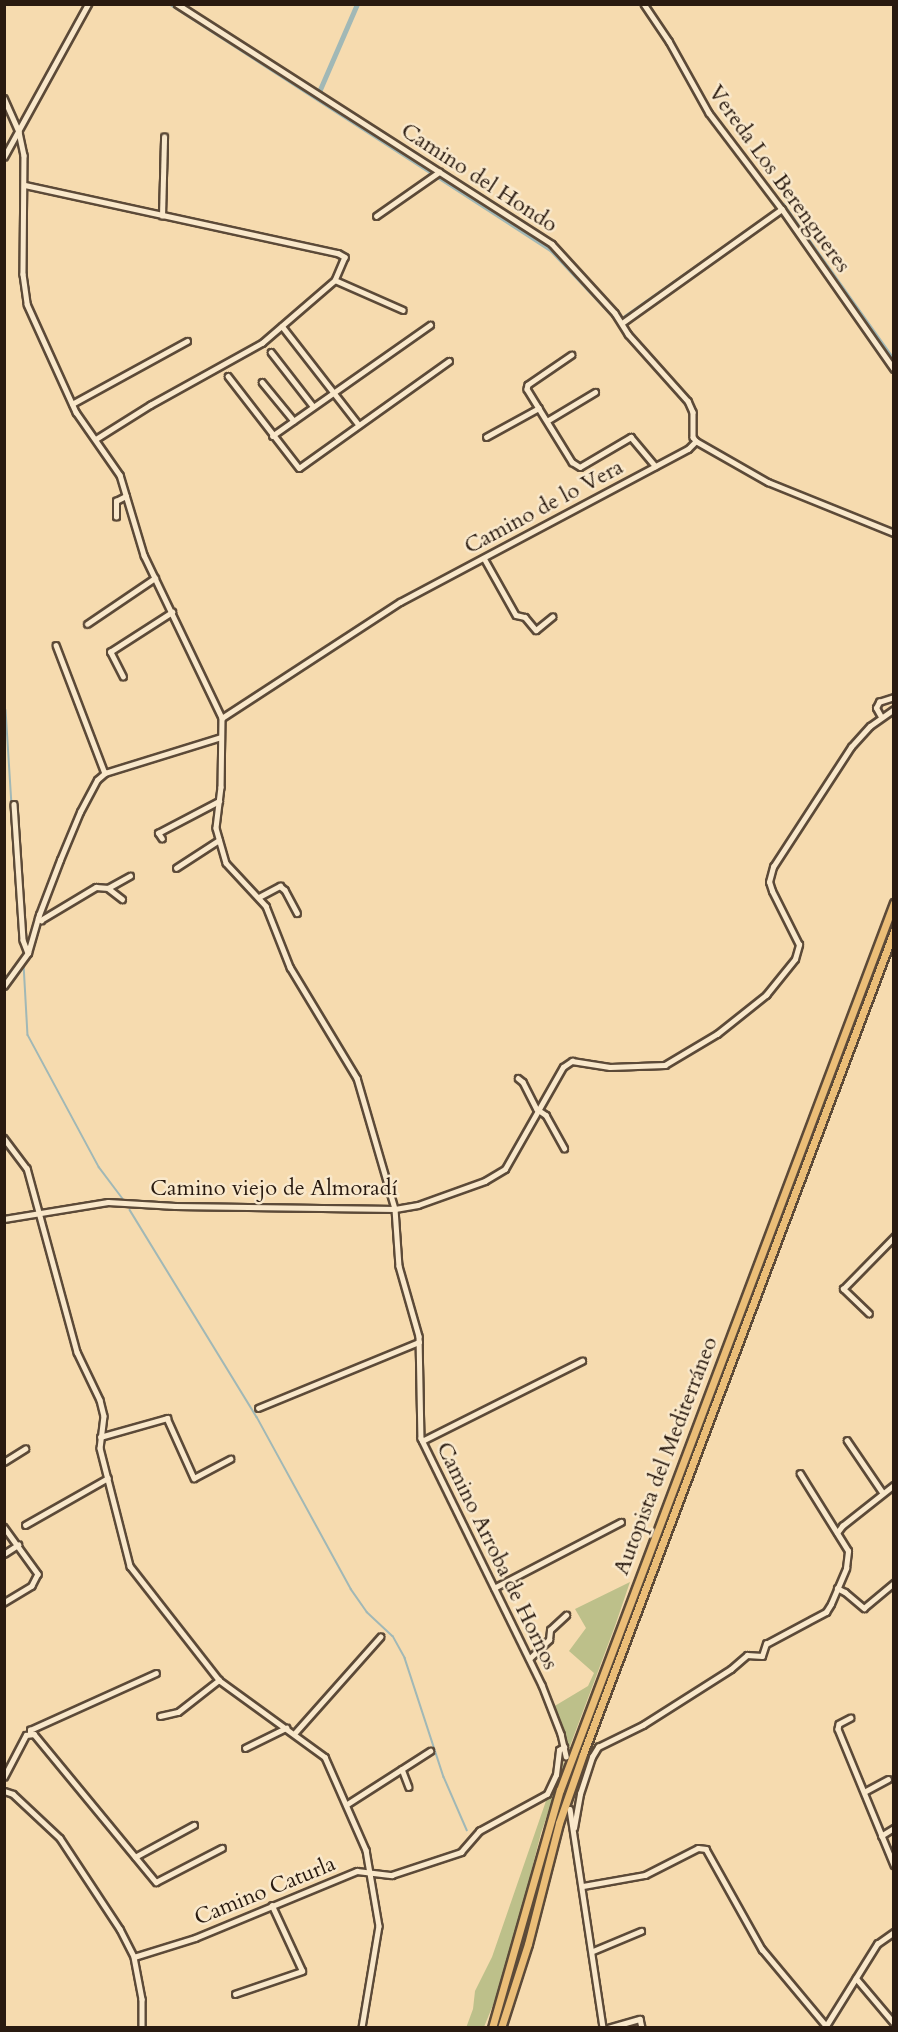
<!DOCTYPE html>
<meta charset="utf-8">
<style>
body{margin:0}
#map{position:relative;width:898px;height:2032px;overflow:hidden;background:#f6dbaf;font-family:Cardo,serif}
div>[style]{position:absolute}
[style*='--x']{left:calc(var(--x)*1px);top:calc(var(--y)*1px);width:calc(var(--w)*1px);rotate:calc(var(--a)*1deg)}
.green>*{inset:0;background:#bdc08a}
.stream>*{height:1.5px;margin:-0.75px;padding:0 0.75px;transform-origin:0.75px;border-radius:0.75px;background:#a1b8b6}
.canal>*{height:4.5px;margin:-2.25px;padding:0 2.25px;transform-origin:2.25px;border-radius:2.25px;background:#a1b8b6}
.minor-tunnel>*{height:4.5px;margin-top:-2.25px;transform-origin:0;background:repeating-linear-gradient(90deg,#cdb48f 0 4.5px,transparent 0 6.5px)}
.roads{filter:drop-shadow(2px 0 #5c4a38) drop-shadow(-2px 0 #5c4a38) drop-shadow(0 2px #5c4a38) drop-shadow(0 -2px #5c4a38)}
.minor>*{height:4.5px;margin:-2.25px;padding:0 2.25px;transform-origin:2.25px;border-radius:2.25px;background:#f9e8cb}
.highway>*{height:7px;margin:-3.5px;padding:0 3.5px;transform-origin:3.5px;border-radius:3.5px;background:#ebbe78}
span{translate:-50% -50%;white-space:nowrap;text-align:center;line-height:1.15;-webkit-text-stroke:5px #f9e8cb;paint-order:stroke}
.street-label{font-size:22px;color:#291a10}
.frame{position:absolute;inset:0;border:6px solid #291a10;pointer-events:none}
</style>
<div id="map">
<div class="green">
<div style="clip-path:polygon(630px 1582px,615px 1626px,567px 1754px,553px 1707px,588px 1686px,594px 1673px,569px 1651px,586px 1628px,575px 1609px)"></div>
<div style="clip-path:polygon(563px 1758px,564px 1766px,541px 1833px,509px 1959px,493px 2005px,484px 2027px,466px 2028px,473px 2009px,475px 1991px,492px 1957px,547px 1798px,560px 1771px,560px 1760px)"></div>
</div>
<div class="stream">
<div style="--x:6;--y:710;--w:95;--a:86.4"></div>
<div style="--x:24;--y:964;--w:71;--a:86.8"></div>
<div style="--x:28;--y:1035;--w:150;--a:61.7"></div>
<div style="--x:99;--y:1167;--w:40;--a:53"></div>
<div style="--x:130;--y:1210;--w:243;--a:58.5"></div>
<div style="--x:257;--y:1417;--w:196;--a:61.3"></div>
<div style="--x:351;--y:1589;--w:28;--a:55"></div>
<div style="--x:367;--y:1612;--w:35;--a:43"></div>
<div style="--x:393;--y:1636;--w:25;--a:61"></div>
<div style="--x:405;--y:1658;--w:125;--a:71.9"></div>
<div style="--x:444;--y:1777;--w:58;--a:66.5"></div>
</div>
<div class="canal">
<div style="--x:172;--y:4;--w:453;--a:32.9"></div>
<div style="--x:552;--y:250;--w:93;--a:46.7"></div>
<div style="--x:319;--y:92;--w:96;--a:-66.6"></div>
<div style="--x:783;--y:205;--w:191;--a:54.6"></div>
<div style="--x:625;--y:317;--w:184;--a:-35.1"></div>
</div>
<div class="minor-tunnel">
<div style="--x:566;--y:1756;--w:53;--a:85.7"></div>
</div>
<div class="roads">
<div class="minor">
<div style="--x:177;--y:4;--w:445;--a:32.6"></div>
<div style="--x:552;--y:244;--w:93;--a:47.6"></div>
<div style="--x:615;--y:313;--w:25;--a:58"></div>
<div style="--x:628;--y:334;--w:90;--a:48.2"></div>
<div style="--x:688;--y:401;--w:12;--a:66"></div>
<div style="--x:693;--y:412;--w:25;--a:90"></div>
<div style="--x:693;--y:437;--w:5;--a:53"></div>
<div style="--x:644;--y:4;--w:45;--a:56"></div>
<div style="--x:669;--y:41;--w:82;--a:60.9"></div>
<div style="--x:709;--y:113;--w:121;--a:52.8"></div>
<div style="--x:782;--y:209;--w:195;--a:55"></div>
<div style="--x:4;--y:98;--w:37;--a:66"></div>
<div style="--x:19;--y:132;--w:24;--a:78"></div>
<div style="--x:24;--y:155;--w:119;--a:90.5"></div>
<div style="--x:23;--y:274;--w:30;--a:82"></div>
<div style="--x:27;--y:304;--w:119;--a:65.6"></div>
<div style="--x:76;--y:412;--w:77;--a:55.1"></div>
<div style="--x:120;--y:475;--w:84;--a:73.3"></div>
<div style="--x:144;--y:555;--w:181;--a:64.4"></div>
<div style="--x:222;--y:718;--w:69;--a:90.8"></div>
<div style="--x:221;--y:787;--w:41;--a:97"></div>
<div style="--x:216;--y:828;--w:36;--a:74"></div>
<div style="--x:226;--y:863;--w:59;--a:47.1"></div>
<div style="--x:266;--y:906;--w:66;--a:68.5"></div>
<div style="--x:290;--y:967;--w:130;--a:58.9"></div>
<div style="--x:357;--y:1078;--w:136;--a:73.8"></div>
<div style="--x:395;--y:1209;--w:57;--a:86"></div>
<div style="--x:399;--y:1266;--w:73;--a:74.1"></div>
<div style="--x:419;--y:1336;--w:102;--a:88.9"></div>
<div style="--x:421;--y:1438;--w:275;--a:63.9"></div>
<div style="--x:542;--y:1685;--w:53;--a:68.8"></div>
<div style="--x:561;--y:1734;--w:23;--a:77"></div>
<div style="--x:4;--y:157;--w:175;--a:-61.2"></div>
<div style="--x:25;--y:185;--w:320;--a:12.3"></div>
<div style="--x:338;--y:253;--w:8;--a:30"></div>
<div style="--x:345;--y:257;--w:25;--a:113"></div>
<div style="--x:162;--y:216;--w:79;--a:-88.5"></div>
<div style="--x:376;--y:216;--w:77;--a:-34.9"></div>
<div style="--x:622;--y:323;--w:196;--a:-35.5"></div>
<div style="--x:282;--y:326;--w:125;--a:52.1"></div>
<div style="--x:271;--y:352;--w:68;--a:52.1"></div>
<div style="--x:572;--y:355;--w:53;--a:145.7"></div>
<div style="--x:528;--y:385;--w:4;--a:104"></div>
<div style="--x:527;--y:389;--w:86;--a:58.3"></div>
<div style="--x:572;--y:462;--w:9;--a:32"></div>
<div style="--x:580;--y:467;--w:59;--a:-30.5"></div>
<div style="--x:631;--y:437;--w:38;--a:50"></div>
<div style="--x:228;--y:376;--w:116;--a:52.3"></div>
<div style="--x:299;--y:468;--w:184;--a:-35.5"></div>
<div style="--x:262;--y:382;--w:50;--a:50.6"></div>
<div style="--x:72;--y:404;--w:131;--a:-28.7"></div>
<div style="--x:547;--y:421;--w:56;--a:-31.1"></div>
<div style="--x:272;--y:436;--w:193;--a:-35.1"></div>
<div style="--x:486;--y:437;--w:60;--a:-28.7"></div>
<div style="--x:96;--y:439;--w:64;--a:-32.2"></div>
<div style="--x:150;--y:405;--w:128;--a:-29"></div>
<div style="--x:262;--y:343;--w:96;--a:-40.8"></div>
<div style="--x:335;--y:280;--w:74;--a:23.8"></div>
<div style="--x:696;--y:441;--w:83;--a:29.7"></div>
<div style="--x:768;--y:482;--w:136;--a:22"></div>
<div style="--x:116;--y:517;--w:16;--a:-90"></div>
<div style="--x:116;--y:501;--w:11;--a:-27"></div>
<div style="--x:484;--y:558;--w:65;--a:60.7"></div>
<div style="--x:516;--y:615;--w:9;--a:13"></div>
<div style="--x:525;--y:617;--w:17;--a:50"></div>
<div style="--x:536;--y:630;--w:21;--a:-39"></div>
<div style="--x:87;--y:624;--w:82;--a:-34.1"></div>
<div style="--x:56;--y:645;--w:137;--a:69.1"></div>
<div style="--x:123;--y:677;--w:28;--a:-117"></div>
<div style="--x:110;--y:652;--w:74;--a:-32.8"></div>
<div style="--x:881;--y:717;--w:10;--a:-119"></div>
<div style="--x:876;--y:708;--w:7;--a:-63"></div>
<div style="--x:879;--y:702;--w:16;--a:-18"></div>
<div style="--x:222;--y:718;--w:212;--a:-33.1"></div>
<div style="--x:400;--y:602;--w:326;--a:-28"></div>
<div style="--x:688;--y:449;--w:11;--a:-45"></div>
<div style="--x:14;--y:804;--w:136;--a:86.2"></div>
<div style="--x:23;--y:940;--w:14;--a:69"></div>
<div style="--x:162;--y:839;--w:7;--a:-124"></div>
<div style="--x:158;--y:833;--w:69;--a:-27.7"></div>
<div style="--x:176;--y:868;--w:51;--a:-33.1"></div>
<div style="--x:108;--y:888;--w:18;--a:38"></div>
<div style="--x:259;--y:897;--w:24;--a:-28"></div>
<div style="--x:280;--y:886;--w:6;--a:39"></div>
<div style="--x:285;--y:890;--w:26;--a:62"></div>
<div style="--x:38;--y:918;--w:4;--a:34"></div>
<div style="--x:41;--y:920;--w:64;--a:-31"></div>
<div style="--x:96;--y:887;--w:12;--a:5"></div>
<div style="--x:108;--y:888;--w:25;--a:-29"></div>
<div style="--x:4;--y:986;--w:41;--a:-54"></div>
<div style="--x:28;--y:953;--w:40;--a:-74"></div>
<div style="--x:39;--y:915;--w:59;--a:-69.1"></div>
<div style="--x:60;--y:860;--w:52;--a:-67.4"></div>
<div style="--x:80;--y:812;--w:36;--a:-62"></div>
<div style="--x:97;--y:780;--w:11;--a:-41"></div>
<div style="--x:105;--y:773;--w:121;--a:-17.2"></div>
<div style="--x:518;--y:1078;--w:6;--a:39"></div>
<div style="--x:523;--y:1082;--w:30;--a:63"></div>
<div style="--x:537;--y:1109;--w:11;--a:34"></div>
<div style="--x:546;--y:1115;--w:38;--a:61"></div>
<div style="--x:4;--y:1138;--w:38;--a:53"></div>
<div style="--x:27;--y:1168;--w:191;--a:74.8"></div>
<div style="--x:77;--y:1352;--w:53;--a:64.4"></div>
<div style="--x:100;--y:1400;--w:16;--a:76"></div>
<div style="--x:104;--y:1416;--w:32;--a:97"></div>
<div style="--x:100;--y:1448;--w:122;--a:75.7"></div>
<div style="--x:130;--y:1566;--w:145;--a:52"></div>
<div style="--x:219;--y:1680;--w:131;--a:36"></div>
<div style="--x:325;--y:1757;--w:102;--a:66.2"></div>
<div style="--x:366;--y:1850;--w:77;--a:80.3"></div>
<div style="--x:379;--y:1926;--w:103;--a:99.5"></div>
<div style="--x:4;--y:1219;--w:105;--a:-9.3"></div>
<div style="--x:108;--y:1202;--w:67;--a:3.4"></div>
<div style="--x:175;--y:1206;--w:220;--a:0.8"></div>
<div style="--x:395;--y:1209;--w:23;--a:-10"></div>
<div style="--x:418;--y:1205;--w:71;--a:-19.7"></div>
<div style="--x:485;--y:1181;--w:23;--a:-31"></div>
<div style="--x:505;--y:1169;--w:117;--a:-60.4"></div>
<div style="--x:563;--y:1067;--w:11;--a:-34"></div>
<div style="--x:572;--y:1061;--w:38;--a:9"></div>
<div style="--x:610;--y:1067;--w:55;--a:-2.1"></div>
<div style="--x:665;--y:1065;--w:61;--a:-30.8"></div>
<div style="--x:717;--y:1034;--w:63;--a:-38.5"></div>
<div style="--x:766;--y:995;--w:46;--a:-51.1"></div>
<div style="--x:795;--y:959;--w:15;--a:-74"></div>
<div style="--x:799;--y:945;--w:60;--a:-116.6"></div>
<div style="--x:772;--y:891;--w:9;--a:-108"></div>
<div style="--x:769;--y:882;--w:16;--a:-75"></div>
<div style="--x:773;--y:867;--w:143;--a:-57"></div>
<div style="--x:851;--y:747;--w:28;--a:-48"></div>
<div style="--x:870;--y:726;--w:29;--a:-35"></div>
<div style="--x:869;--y:1314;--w:36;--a:-136"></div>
<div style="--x:843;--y:1289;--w:73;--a:-45.6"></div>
<div style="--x:258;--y:1408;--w:174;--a:-22.3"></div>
<div style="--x:100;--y:1437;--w:70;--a:-15.8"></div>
<div style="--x:167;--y:1418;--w:66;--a:65.8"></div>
<div style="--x:194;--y:1478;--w:41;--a:-27.8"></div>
<div style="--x:847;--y:1440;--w:64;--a:55.8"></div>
<div style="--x:422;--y:1441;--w:179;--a:-26.6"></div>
<div style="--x:4;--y:1462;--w:25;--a:-32"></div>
<div style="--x:25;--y:1525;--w:95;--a:-29.5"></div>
<div style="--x:4;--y:1527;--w:58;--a:54.1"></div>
<div style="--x:38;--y:1574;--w:13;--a:117"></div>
<div style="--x:32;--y:1586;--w:33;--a:149"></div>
<div style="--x:837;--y:1533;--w:9;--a:-54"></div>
<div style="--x:842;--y:1526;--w:66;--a:-38.3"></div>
<div style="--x:4;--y:1554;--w:17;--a:-33"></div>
<div style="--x:494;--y:1588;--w:143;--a:-27.5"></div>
<div style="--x:837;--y:1588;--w:9;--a:27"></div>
<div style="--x:845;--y:1592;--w:25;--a:40"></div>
<div style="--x:864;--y:1608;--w:39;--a:-40"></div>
<div style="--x:529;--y:1659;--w:28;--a:-44"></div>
<div style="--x:549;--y:1640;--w:10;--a:-84"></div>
<div style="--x:550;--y:1630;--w:22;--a:-43"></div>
<div style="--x:160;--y:1716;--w:18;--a:-13"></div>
<div style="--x:178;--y:1712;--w:52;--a:-38"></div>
<div style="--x:851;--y:1718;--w:13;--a:153"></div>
<div style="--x:839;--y:1724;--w:5;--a:101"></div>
<div style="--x:838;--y:1729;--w:147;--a:67.6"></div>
<div style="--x:30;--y:1733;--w:3;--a:-90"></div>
<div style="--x:30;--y:1730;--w:138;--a:-24.3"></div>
<div style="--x:294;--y:1734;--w:130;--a:-48.4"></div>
<div style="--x:245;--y:1748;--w:46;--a:-26"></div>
<div style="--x:402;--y:1769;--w:19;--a:69"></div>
<div style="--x:4;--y:1777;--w:47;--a:-62.4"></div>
<div style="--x:26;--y:1735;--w:8;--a:-7"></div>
<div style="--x:34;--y:1734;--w:192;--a:50.5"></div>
<div style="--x:156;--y:1882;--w:74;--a:-27.3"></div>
<div style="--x:4;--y:1791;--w:9;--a:18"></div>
<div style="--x:13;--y:1794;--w:64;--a:43.1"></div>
<div style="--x:60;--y:1838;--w:109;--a:56.6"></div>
<div style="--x:120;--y:1929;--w:31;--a:63"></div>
<div style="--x:134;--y:1957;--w:64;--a:-17.3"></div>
<div style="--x:195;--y:1938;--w:175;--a:-22.5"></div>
<div style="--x:357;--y:1871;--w:35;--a:7"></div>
<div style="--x:392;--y:1875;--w:73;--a:-18.4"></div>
<div style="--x:461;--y:1852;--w:28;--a:-49"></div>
<div style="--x:479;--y:1831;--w:77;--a:-28.6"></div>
<div style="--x:547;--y:1794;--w:21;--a:-65"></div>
<div style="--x:556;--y:1775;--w:25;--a:-83"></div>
<div style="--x:559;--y:1750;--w:6;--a:-31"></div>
<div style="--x:864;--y:1792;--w:27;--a:-28"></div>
<div style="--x:346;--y:1805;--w:100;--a:-32.7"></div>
<div style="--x:570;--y:1809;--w:221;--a:81.4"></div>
<div style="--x:574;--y:1828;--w:35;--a:-80"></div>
<div style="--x:580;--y:1794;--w:39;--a:-72"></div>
<div style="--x:592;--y:1757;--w:12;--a:-59"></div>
<div style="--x:598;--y:1747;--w:50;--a:-26.1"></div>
<div style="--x:643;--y:1725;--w:104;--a:-32.5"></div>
<div style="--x:731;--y:1669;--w:21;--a:-41"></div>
<div style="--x:747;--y:1655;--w:15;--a:4"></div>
<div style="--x:762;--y:1656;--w:13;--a:-72"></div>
<div style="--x:766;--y:1644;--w:68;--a:-28.1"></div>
<div style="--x:826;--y:1612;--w:9;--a:-58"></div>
<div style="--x:831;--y:1604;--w:39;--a:-67"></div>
<div style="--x:846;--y:1568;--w:17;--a:-83"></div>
<div style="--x:848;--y:1551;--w:91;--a:-121.9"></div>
<div style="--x:881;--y:1836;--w:15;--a:-32"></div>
<div style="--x:135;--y:1857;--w:67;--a:-28.5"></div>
<div style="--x:583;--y:1886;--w:63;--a:-10.1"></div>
<div style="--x:645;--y:1875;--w:59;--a:-27"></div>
<div style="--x:698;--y:1848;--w:8;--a:7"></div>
<div style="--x:706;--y:1849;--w:115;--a:60.8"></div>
<div style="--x:762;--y:1949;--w:103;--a:50.1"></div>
<div style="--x:593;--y:1951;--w:52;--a:-22.6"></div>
<div style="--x:134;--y:1957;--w:43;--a:79.2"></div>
<div style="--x:142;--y:1999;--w:29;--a:90"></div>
<div style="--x:856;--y:1978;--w:59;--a:49.8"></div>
<div style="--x:235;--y:1994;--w:71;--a:-18.9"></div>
<div style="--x:302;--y:1971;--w:72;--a:-114.8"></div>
<div style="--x:826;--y:2026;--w:97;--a:-58.1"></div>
<div style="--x:877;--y:1944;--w:21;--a:-35"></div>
<div style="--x:608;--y:2028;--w:33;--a:-16"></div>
<div style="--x:640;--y:2019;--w:9;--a:77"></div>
</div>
<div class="highway">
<div style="--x:492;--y:2028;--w:248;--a:-74.1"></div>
<div style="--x:560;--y:1790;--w:948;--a:-69.37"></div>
<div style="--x:501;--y:2028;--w:88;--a:-72.2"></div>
<div style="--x:528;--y:1944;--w:125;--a:-75.6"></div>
<div style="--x:559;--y:1823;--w:73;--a:-70.8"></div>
<div style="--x:583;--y:1754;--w:880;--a:-69.3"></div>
</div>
</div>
<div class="street-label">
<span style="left:479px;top:178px;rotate:33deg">Camino del Hondo</span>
<span style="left:779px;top:179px;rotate:54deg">Vereda Los Berengueres</span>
<span style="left:544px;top:507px;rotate:-28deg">Camino de lo Vera</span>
<span style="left:274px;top:1189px">Camino viejo de Almoradí</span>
<span style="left:666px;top:1456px;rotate:-69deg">Autopista del Mediterráneo</span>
<span style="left:497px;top:1556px;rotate:64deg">Camino Arroba de Hornos</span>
<span style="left:265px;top:1891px;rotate:-22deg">Camino Caturla</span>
</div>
<div class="frame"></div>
</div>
